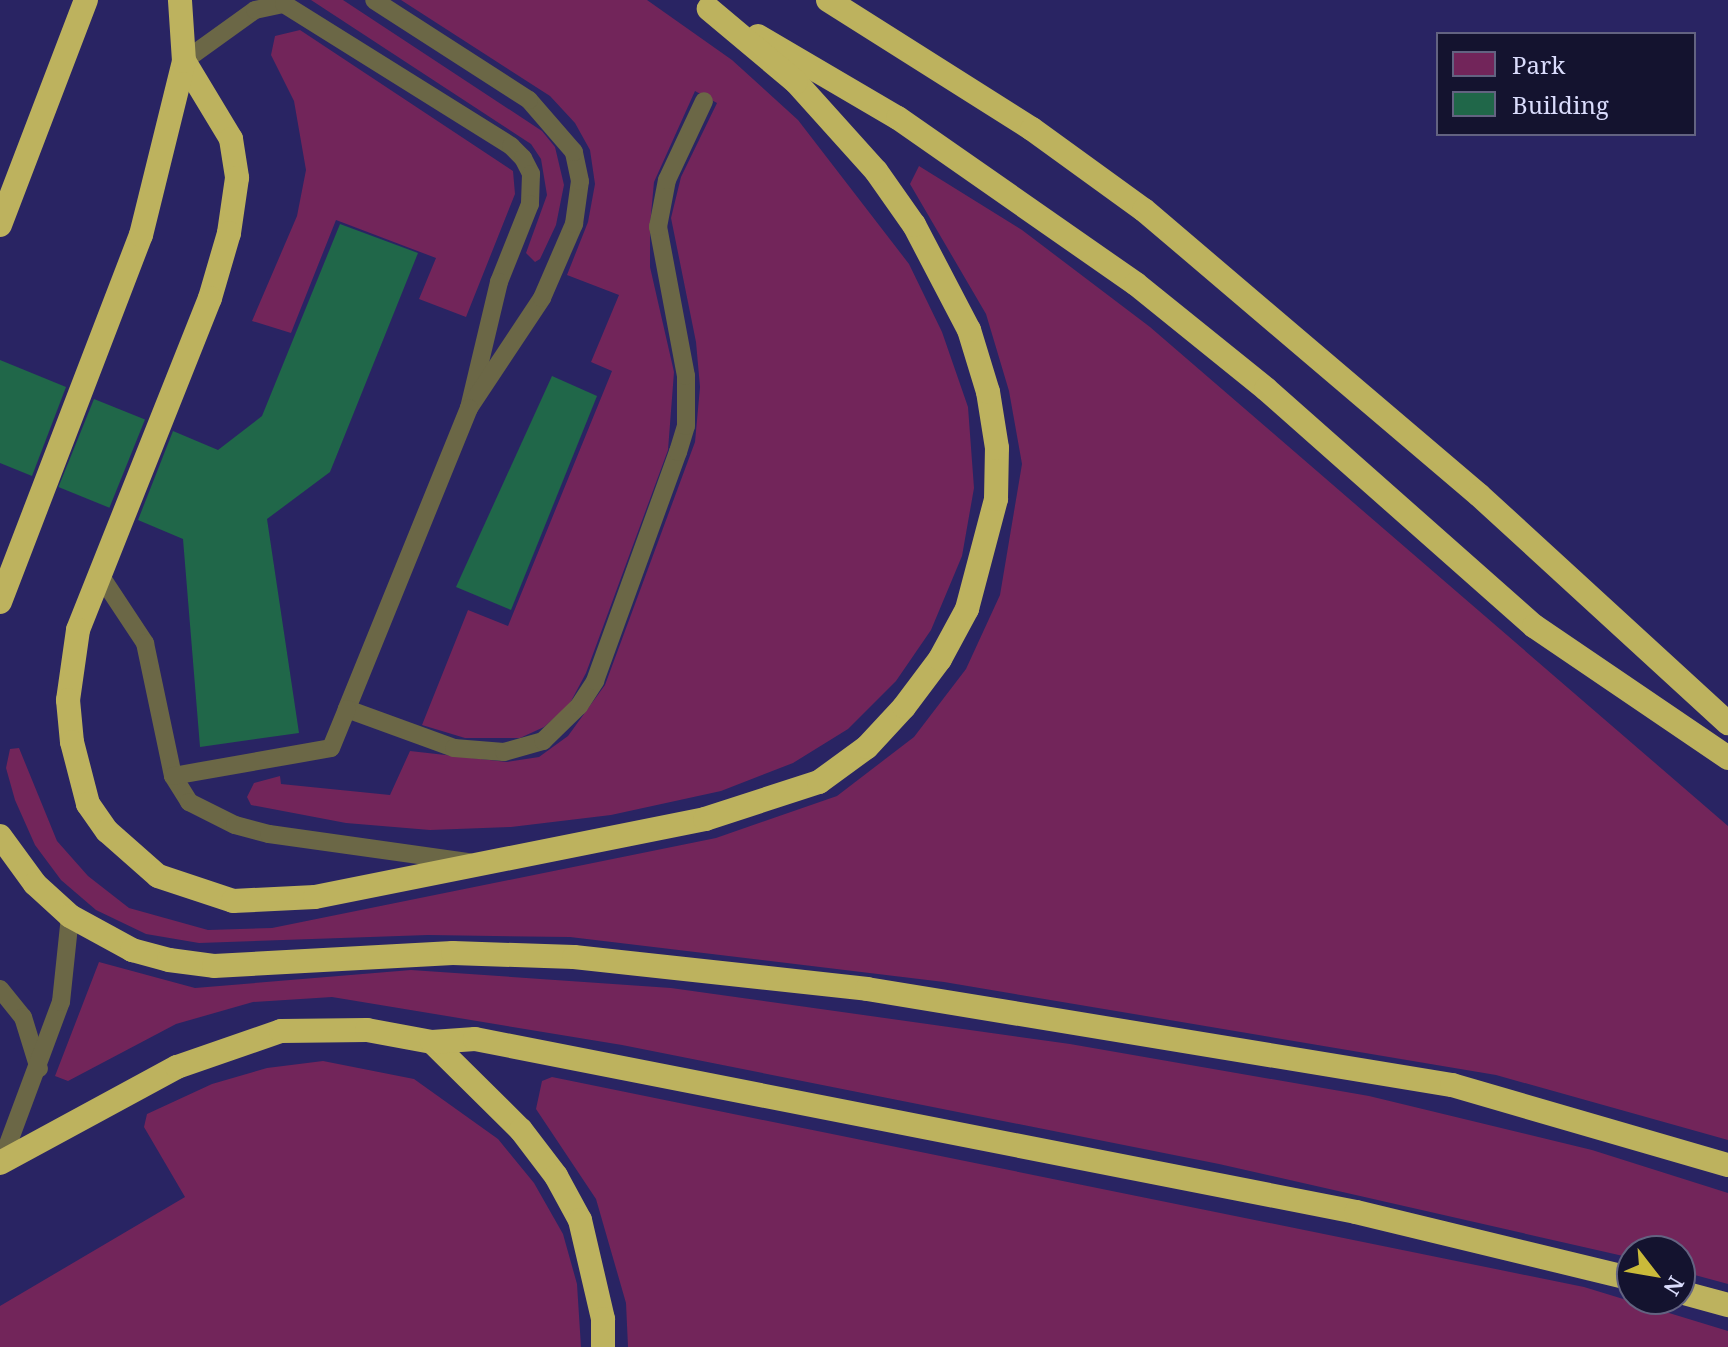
<!DOCTYPE html>
<style>
body{margin:0}
#map{position:relative;width:1728px;height:1347px;overflow:hidden;background:#292463;font-family:"Noto Serif",serif}
div>[style]{position:absolute}
[style*='--x']{left:calc(var(--x)*1px);top:calc(var(--y)*1px);width:calc(var(--w)*1px);rotate:calc(var(--a)*1deg)}
.green>*{inset:0;background:#72255a}
.building>*{inset:0;background:#206749;transform-origin:0 0}
.service>*{height:18px;margin:-9px;padding:0 9px;transform-origin:9px;border-radius:9px;background:#6b6746}
.motorway>*{height:24px;margin:-12px;padding:0 12px;transform-origin:12px;border-radius:12px;background:#bdb25e}
span{translate:-50% -50%;white-space:nowrap;text-align:center;line-height:1.15;-webkit-text-stroke:8px #14132f;paint-order:stroke}
.legend{position:absolute;left:1436px;top:32px;width:260px;height:104px;box-sizing:border-box;background:#14132f;border:2px solid #636381;margin:0;padding:10px 14px;list-style:none;font-size:24px;color:#dadcfc}
.legend li{display:flex;align-items:center;gap:16px;height:40px}
.legend b{width:40px;border:2px solid #636381}
.north{position:absolute;left:1616px;top:1235px;width:80px;height:80px;box-sizing:border-box;background:#14132f;border:2px solid #636381;border-radius:50%;rotate:121deg;font-size:22px;font-weight:700;line-height:32px;text-align:center;color:#dadcfc}
.north::after{content:'';display:block;margin:auto;width:28px;height:36px;background:#caba3a;clip-path:polygon(50% 0,100% 100%,50% 72%,0 100%)}
</style>
<div id="map">
<div class="green">
<div style="clip-path:polygon(311px 0,343px 0,542px 131px,555px 147px,564px 185px,556px 225px,540px 259px,535px 262px,526px 253px,547px 195px,541px 159px,531px 144px)"></div>
<div style="clip-path:polygon(401px 0,647px 0,732px 60px,798px 120px,909px 264px,942px 332px,968px 407px,974px 488px,962px 556px,931px 630px,896px 681px,848px 729px,793px 763px,721px 791px,611px 815px,511px 827px,430px 830px,346px 823px,251px 805px,247px 797px,254px 783px,280px 776px,281px 784px,390px 795px,410px 751px,507px 762px,539px 757px,568px 736px,605px 685px,695px 442px,700px 387px,696px 342px,671px 218px,681px 177px,717px 103px,695px 91px,654px 182px,650px 225px,650px 267px,674px 372px,668px 450px,586px 673px,569px 705px,544px 727px,520px 738px,465px 738px,422px 725px,468px 610px,508px 626px,612px 371px,591px 362px,619px 295px,567px 275px,588px 222px,595px 184px,590px 150px,575px 123px,550px 96px)"></div>
<div style="clip-path:polygon(300px 30px,513px 171px,515px 194px,466px 317px,419px 299px,436px 258px,336px 220px,291px 333px,252px 321px,297px 216px,306px 170px,294px 101px,271px 55px,275px 36px)"></div>
<div style="clip-path:polygon(919px 166px,1022px 230px,1150px 327px,1728px 826px,1728px 1140px,1496px 1075px,944px 982px,570px 937px,428px 935px,199px 943px,146px 934px,96px 910px,61px 880px,35px 845px,15px 800px,6px 768px,10px 749px,19px 748px,57px 841px,88px 876px,129px 908px,208px 930px,272px 928px,716px 838px,837px 796px,914px 737px,966px 669px,1000px 595px,1022px 464px,1009px 391px,986px 314px,910px 184px)"></div>
<div style="clip-path:polygon(99px 962px,195px 988px,411px 970px,671px 988px,1070px 1044px,1369px 1096px,1592px 1150px,1728px 1193px,1728px 1284px,1680px 1271px,1680px 1251px,1632px 1251px,1632px 1258px,1219px 1164px,622px 1045px,332px 997px,253px 1002px,176px 1024px,68px 1081px,55px 1076px)"></div>
<div style="clip-path:polygon(323px 1061px,414px 1079px,498px 1139px,534px 1183px,563px 1234px,577px 1284px,581px 1347px,0 1347px,0 1306px,185px 1197px,144px 1127px,147px 1114px,212px 1084px,267px 1068px)"></div>
<div style="clip-path:polygon(552px 1077px,1584px 1287px,1728px 1331px,1728px 1347px,628px 1347px,626px 1303px,596px 1199px,536px 1109px,542px 1081px)"></div>
</div>
<div class="building">
<div style="clip-path:polygon(340px 224px,418px 253px,330px 472px,267px 519px,299px 733px,200px 747px,183px 539px,138px 520px,173px 431px,218px 450px,262px 416px)"></div>
<div style="clip-path:polygon(0 360px,66px 387px,32px 476px,0 463px)"></div>
<div style="clip-path:polygon(552px 376px,597px 396px,511px 610px,456px 587px)"></div>
<div style="left:94px;top:399px;width:55px;height:95px;rotate:22deg"></div>
</div>
<div class="service">
<div style="--x:184;--y:61;--w:87;--a:-35.7"></div>
<div style="--x:255;--y:10;--w:30;--a:-12"></div>
<div style="--x:284;--y:4;--w:268;--a:32"></div>
<div style="--x:511;--y:146;--w:17;--a:45"></div>
<div style="--x:523;--y:158;--w:18;--a:63"></div>
<div style="--x:531;--y:174;--w:30;--a:92"></div>
<div style="--x:530;--y:204;--w:84;--a:111.7"></div>
<div style="--x:499;--y:282;--w:130;--a:103.4"></div>
<div style="--x:469;--y:408;--w:132;--a:-56.4"></div>
<div style="--x:542;--y:298;--w:81;--a:-66.6"></div>
<div style="--x:574;--y:224;--w:43;--a:-82.1"></div>
<div style="--x:580;--y:181;--w:30;--a:-102"></div>
<div style="--x:574;--y:152;--w:69;--a:-130.9"></div>
<div style="--x:529;--y:100;--w:184;--a:-147.2"></div>
<div style="--x:469;--y:408;--w:325;--a:112.1"></div>
<div style="--x:347;--y:709;--w:114;--a:20"></div>
<div style="--x:454;--y:748;--w:50;--a:4.6"></div>
<div style="--x:504;--y:752;--w:41;--a:-15.8"></div>
<div style="--x:543;--y:741;--w:50;--a:-44.2"></div>
<div style="--x:579;--y:706;--w:30;--a:-57"></div>
<div style="--x:595;--y:681;--w:244;--a:-70.1"></div>
<div style="--x:678;--y:452;--w:27;--a:-73"></div>
<div style="--x:686;--y:426;--w:50;--a:-90"></div>
<div style="--x:686;--y:376;--w:152;--a:-100.6"></div>
<div style="--x:658;--y:227;--w:48;--a:-79.2"></div>
<div style="--x:667;--y:180;--w:87;--a:-64.9"></div>
<div style="--x:100;--y:575;--w:82;--a:56.5"></div>
<div style="--x:145;--y:643;--w:136;--a:78.1"></div>
<div style="--x:173;--y:776;--w:31;--a:58"></div>
<div style="--x:189;--y:802;--w:51;--a:26.6"></div>
<div style="--x:235;--y:825;--w:35;--a:15"></div>
<div style="--x:269;--y:834;--w:202;--a:8"></div>
<div style="--x:173;--y:776;--w:160;--a:-10"></div>
<div style="--x:331;--y:748;--w:42;--a:-67.7"></div>
<div style="--x:0;--y:989;--w:36;--a:51"></div>
<div style="--x:23;--y:1017;--w:54;--a:72.9"></div>
<div style="--x:1;--y:1163;--w:172;--a:-69.6"></div>
<div style="--x:61;--y:1002;--w:86;--a:-84"></div>
</div>
<div class="motorway">
<div style="--x:828;--y:0;--w:241;--a:32.3"></div>
<div style="--x:1032;--y:129;--w:138;--a:35.9"></div>
<div style="--x:1144;--y:210;--w:440;--a:40.4"></div>
<div style="--x:1479;--y:495;--w:338;--a:42.5"></div>
<div style="--x:758;--y:36;--w:162;--a:30.4"></div>
<div style="--x:898;--y:118;--w:290;--a:34.9"></div>
<div style="--x:1136;--y:284;--w:167;--a:38.9"></div>
<div style="--x:1266;--y:389;--w:358;--a:41.5"></div>
<div style="--x:1534;--y:626;--w:235;--a:34.2"></div>
<div style="--x:184;--y:61;--w:91;--a:58.9"></div>
<div style="--x:231;--y:139;--w:39;--a:81"></div>
<div style="--x:237;--y:178;--w:56;--a:98.3"></div>
<div style="--x:229;--y:233;--w:68;--a:106.3"></div>
<div style="--x:210;--y:298;--w:357;--a:111.7"></div>
<div style="--x:78;--y:630;--w:71;--a:98.1"></div>
<div style="--x:68;--y:700;--w:42;--a:84.6"></div>
<div style="--x:72;--y:742;--w:64;--a:75.5"></div>
<div style="--x:88;--y:804;--w:33;--a:55"></div>
<div style="--x:107;--y:831;--w:68;--a:41.4"></div>
<div style="--x:158;--y:876;--w:79;--a:18.4"></div>
<div style="--x:233;--y:901;--w:82;--a:-2.8"></div>
<div style="--x:315;--y:897;--w:398;--a:-11.3"></div>
<div style="--x:705;--y:819;--w:120;--a:-18"></div>
<div style="--x:819;--y:782;--w:59;--a:-36.1"></div>
<div style="--x:867;--y:747;--w:54;--a:-47.2"></div>
<div style="--x:904;--y:707;--w:60;--a:-53.1"></div>
<div style="--x:940;--y:659;--w:57;--a:-61.6"></div>
<div style="--x:967;--y:609;--w:114;--a:-75.2"></div>
<div style="--x:996;--y:499;--w:51;--a:-88.9"></div>
<div style="--x:997;--y:448;--w:57;--a:-99.1"></div>
<div style="--x:988;--y:392;--w:65;--a:-107"></div>
<div style="--x:969;--y:330;--w:119;--a:-117.6"></div>
<div style="--x:914;--y:225;--w:66;--a:-125.1"></div>
<div style="--x:876;--y:171;--w:120;--a:-132"></div>
<div style="--x:796;--y:82;--w:114;--a:-140"></div>
<div style="--x:0;--y:225;--w:241;--a:-69.1"></div>
<div style="--x:0;--y:602;--w:393;--a:-69"></div>
<div style="--x:141;--y:235;--w:179;--a:-76.1"></div>
<div style="--x:184;--y:61;--w:61;--a:-93.8"></div>
<div style="--x:0;--y:836;--w:59;--a:53.9"></div>
<div style="--x:35;--y:884;--w:47;--a:42.4"></div>
<div style="--x:70;--y:916;--w:71;--a:28.7"></div>
<div style="--x:132;--y:950;--w:38;--a:15"></div>
<div style="--x:169;--y:960;--w:45;--a:7.6"></div>
<div style="--x:214;--y:966;--w:239;--a:-3.1"></div>
<div style="--x:453;--y:953;--w:121;--a:1.9"></div>
<div style="--x:574;--y:957;--w:295;--a:6.2"></div>
<div style="--x:867;--y:989;--w:593;--a:9.32"></div>
<div style="--x:1452;--y:1085;--w:287;--a:16.2"></div>
<div style="--x:432;--y:1042;--w:125;--a:44.7"></div>
<div style="--x:521;--y:1130;--w:58;--a:52.7"></div>
<div style="--x:556;--y:1176;--w:50;--a:61.4"></div>
<div style="--x:580;--y:1220;--w:102;--a:76.9"></div>
<div style="--x:603;--y:1319;--w:28;--a:90"></div>
<div style="--x:0;--y:1163;--w:201;--a:-28.5"></div>
<div style="--x:177;--y:1067;--w:110;--a:-19.1"></div>
<div style="--x:281;--y:1031;--w:86;--a:-0.7"></div>
<div style="--x:367;--y:1030;--w:66;--a:10.5"></div>
<div style="--x:432;--y:1042;--w:43;--a:-4"></div>
<div style="--x:475;--y:1039;--w:898;--a:11.11"></div>
<div style="--x:1356;--y:1212;--w:284;--a:13.6"></div>
<div style="--x:1680;--y:1292;--w:50;--a:15.2"></div>
</div>
<ul class="legend">
<li><b style="height:22px;background:#72255a"></b>Park</li>
<li><b style="height:22px;background:#206749"></b>Building</li>
</ul>
<div class="north">N</div>
</div>
